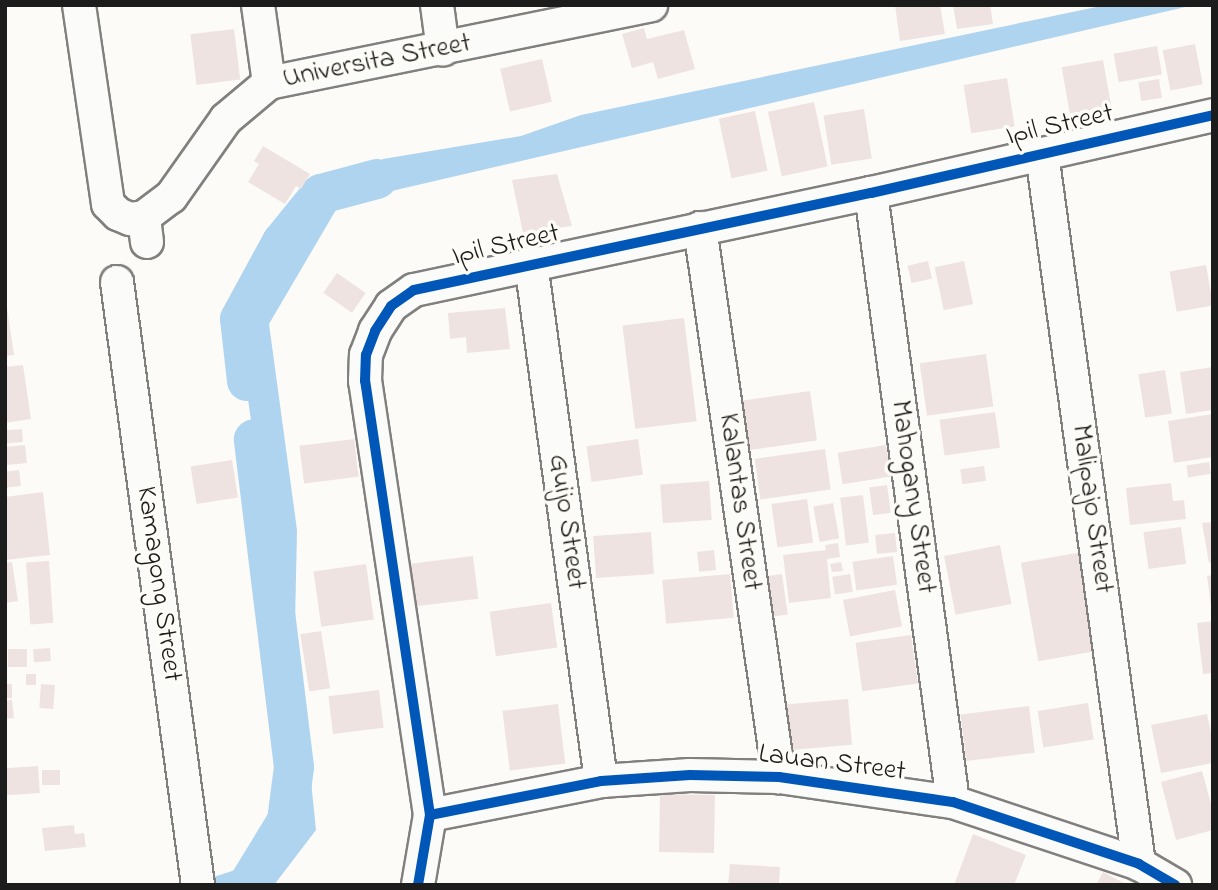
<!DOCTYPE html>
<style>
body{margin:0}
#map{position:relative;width:1218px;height:890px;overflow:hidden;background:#fcfbf8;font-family:"Indie Flower",sans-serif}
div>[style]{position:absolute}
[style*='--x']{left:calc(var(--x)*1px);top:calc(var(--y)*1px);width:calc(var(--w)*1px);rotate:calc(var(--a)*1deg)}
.water>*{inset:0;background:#afd4ef}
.river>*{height:40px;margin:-20px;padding:0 20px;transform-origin:20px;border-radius:20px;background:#afd4ef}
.building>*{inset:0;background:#efe3e1;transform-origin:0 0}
.roads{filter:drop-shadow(2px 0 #81807f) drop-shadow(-2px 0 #81807f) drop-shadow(0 2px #81807f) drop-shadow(0 -2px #81807f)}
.minor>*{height:32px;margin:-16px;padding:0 16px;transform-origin:16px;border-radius:16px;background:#fbfbf9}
.cycleway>*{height:10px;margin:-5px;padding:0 5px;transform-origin:5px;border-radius:5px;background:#0057b8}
span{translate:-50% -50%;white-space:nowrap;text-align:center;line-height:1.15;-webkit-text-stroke:7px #fdfcf7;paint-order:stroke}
.street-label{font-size:28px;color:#1c1c1c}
.frame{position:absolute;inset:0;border:7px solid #1c1c1c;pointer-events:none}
</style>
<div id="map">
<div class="water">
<div style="clip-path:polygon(1106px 5px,1194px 5px,340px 203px,269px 324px,297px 530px,295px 624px,316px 830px,274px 885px,188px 885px,248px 866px,289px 802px,298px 756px,239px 335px,252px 281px,328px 188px,383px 159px,521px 136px,581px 115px)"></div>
</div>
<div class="river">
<div style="--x:247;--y:381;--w:62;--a:-96.4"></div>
<div style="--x:240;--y:319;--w:88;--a:-61.4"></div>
<div style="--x:282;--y:242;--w:62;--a:-50.9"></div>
<div style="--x:321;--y:194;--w:58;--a:-15"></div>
<div style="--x:248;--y:885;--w:75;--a:-58.6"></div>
<div style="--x:287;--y:821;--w:54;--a:-82.6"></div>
<div style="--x:294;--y:767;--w:330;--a:-97"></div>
</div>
<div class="building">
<div style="clip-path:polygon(895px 5px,940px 5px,945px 34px,900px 41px)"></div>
<div style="clip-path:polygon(953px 5px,990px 5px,993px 24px,957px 29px)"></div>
<div style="clip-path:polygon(644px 28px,647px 39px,684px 30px,695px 69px,658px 79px,653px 62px,632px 68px,622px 34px)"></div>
<div style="left:234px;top:29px;width:51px;height:44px;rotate:83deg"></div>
<div style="left:1195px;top:44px;width:41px;height:33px;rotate:79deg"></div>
<div style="left:1157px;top:46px;width:29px;height:44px;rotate:80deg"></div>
<div style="left:542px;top:59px;width:44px;height:43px;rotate:77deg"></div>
<div style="left:1103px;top:60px;width:47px;height:42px;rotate:80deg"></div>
<div style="left:1007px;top:78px;width:49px;height:44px;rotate:81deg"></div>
<div style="left:1159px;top:79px;width:19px;height:21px;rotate:81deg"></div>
<div style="left:814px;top:102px;width:66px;height:47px;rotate:78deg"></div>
<div style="left:864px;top:109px;width:50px;height:41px;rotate:81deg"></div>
<div style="left:755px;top:111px;width:61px;height:37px;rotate:78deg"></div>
<div style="clip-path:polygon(263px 146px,310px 174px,301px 189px,296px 186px,285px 204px,248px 182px,259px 164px,254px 161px)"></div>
<div style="clip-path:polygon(557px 174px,572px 226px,523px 233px,512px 180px)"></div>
<div style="left:928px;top:261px;width:18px;height:21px;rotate:77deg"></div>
<div style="left:964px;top:261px;width:44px;height:30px;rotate:78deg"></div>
<div style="left:1206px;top:265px;width:41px;height:37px;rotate:80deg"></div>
<div style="left:337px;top:273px;width:35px;height:24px;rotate:35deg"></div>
<div style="clip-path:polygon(7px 308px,14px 355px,5px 356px,5px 309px)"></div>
<div style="clip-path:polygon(505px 308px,510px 349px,467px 353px,466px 337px,450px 339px,448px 313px)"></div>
<div style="left:684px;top:318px;width:104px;height:62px;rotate:83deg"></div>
<div style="left:986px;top:354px;width:53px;height:67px;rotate:82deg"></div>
<div style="clip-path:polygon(23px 365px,31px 419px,5px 423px,5px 367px)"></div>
<div style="clip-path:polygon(1213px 367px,1213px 410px,1186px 414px,1180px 372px)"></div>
<div style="left:1165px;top:370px;width:44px;height:27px;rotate:81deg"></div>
<div style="left:810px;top:391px;width:50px;height:68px;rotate:82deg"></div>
<div style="left:995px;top:412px;width:36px;height:56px;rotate:82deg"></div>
<div style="clip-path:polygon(1213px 414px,1213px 457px,1174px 463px,1168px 421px)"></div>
<div style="left:22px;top:429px;width:13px;height:17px;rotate:86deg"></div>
<div style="left:354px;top:439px;width:38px;height:55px;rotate:83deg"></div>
<div style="left:638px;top:439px;width:36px;height:52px;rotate:82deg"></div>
<div style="left:25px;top:445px;width:18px;height:20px;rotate:84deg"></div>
<div style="left:886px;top:445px;width:32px;height:49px;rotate:81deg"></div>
<div style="left:825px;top:449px;width:41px;height:71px;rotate:82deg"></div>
<div style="left:232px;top:460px;width:38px;height:42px;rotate:81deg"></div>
<div style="left:1209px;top:462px;width:12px;height:23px;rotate:81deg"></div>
<div style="left:984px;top:466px;width:15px;height:24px;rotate:82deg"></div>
<div style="left:19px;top:470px;width:16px;height:14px;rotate:83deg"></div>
<div style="left:709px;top:481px;width:39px;height:49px;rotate:86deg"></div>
<div style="clip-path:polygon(1171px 483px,1173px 501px,1184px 500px,1186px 519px,1130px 525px,1126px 488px)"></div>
<div style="left:887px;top:485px;width:28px;height:18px;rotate:82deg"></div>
<div style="clip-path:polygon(43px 492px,50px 555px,5px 560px,5px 497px)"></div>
<div style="left:863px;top:495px;width:48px;height:23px;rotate:83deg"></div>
<div style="left:807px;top:499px;width:44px;height:36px;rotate:82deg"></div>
<div style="left:833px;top:503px;width:36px;height:20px;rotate:80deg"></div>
<div style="clip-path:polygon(1213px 522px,1213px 562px,1209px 563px,1202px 523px)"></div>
<div style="left:1181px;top:527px;width:37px;height:38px;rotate:82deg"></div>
<div style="left:651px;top:532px;width:42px;height:58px;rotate:86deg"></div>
<div style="left:895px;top:533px;width:19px;height:20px;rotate:84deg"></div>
<div style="clip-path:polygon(838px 543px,840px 557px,827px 559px,831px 598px,789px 603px,783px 555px,826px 550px,825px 545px)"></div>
<div style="left:1000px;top:545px;width:60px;height:57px;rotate:79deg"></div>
<div style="left:714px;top:550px;width:20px;height:17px;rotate:84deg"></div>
<div style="left:1082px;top:552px;width:100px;height:62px;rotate:80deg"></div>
<div style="left:473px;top:556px;width:43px;height:63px;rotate:83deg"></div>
<div style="left:893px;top:556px;width:29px;height:41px;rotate:82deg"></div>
<div style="left:49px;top:561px;width:62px;height:23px;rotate:86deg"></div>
<div style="clip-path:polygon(12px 562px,18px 601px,5px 603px,5px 563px)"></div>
<div style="clip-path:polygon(841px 562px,843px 571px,832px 572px,830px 564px)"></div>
<div style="left:366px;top:564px;width:56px;height:53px;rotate:82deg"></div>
<div style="left:730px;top:574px;width:44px;height:68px;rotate:85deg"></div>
<div style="left:782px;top:574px;width:41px;height:22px;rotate:82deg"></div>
<div style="left:850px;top:574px;width:18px;height:18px;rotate:81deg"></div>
<div style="clip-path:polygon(1213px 575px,1213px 606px,1211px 606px,1207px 576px)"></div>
<div style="left:895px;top:590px;width:37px;height:53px;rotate:79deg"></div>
<div style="left:551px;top:603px;width:45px;height:62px;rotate:82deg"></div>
<div style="clip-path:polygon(1213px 621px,1213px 673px,1203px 674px,1197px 623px)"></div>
<div style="left:321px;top:631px;width:58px;height:21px;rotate:81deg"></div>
<div style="left:911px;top:635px;width:49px;height:56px;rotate:82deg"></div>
<div style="left:50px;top:648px;width:13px;height:17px;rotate:86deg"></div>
<div style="left:27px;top:649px;width:18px;height:19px;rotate:90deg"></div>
<div style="left:26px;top:674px;width:10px;height:11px"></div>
<div style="left:5px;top:684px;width:7px;height:14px"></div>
<div style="left:41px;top:684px;width:14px;height:24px;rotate:4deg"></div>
<div style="left:379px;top:690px;width:38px;height:51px;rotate:83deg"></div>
<div style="left:848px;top:699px;width:46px;height:66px;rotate:85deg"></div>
<div style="clip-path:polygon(12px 700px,14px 718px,5px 719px,5px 701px)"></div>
<div style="left:1088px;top:703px;width:37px;height:51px;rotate:81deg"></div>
<div style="left:558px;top:704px;width:60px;height:56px;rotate:83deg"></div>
<div style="left:1029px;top:706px;width:47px;height:69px;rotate:83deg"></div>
<div style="clip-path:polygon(1207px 714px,1213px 741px,1213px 763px,1161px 773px,1151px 725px)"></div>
<div style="left:38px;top:766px;width:27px;height:33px;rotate:86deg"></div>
<div style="left:42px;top:770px;width:18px;height:15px"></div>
<div style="clip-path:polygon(1202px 771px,1213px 811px,1213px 830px,1176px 840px,1161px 782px)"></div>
<div style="left:660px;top:794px;width:55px;height:58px;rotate:1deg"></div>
<div style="clip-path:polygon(74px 825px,75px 834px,84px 833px,86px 847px,45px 851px,42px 828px)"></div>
<div style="clip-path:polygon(973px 834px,1026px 855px,1014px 885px,954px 885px)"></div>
<div style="clip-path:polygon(730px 864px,780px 867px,779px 885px,728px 885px)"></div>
<div style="clip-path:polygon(1103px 872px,1128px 885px,1096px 885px)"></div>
</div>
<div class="roads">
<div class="minor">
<div style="--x:79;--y:5;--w:201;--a:81.7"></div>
<div style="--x:108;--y:204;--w:14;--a:45"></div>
<div style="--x:118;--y:214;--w:13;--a:23"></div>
<div style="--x:130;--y:219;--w:14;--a:-8"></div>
<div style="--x:258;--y:5;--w:79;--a:82"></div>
<div style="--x:437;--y:5;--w:45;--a:82.4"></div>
<div style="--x:1042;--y:154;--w:717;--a:82.22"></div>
<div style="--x:871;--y:193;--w:614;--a:82.33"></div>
<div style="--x:700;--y:228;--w:555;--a:81.81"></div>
<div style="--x:147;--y:242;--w:25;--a:-97"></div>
<div style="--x:144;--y:217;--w:34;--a:-37"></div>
<div style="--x:171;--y:197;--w:95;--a:-54.8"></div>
<div style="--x:226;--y:119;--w:56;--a:-39.9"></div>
<div style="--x:269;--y:83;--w:390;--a:-11.5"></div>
<div style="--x:531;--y:263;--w:523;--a:82.3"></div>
<div style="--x:117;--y:282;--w:608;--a:82.35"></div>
<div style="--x:430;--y:815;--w:174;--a:-11.2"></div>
<div style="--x:601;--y:781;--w:89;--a:-3.9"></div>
<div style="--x:690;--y:775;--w:89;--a:1.3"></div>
<div style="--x:779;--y:777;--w:176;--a:8.2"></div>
<div style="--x:953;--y:802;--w:196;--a:18.4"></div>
<div style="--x:1139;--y:864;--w:42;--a:30.3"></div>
<div style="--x:418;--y:885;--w:71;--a:-80.3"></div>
<div style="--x:430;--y:815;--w:439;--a:-98.5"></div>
<div style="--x:365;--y:381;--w:26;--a:-88"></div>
<div style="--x:366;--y:355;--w:26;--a:-69"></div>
<div style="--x:375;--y:331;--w:30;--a:-57"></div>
<div style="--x:391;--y:306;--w:28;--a:-35"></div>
<div style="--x:414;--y:290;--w:467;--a:-12"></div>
<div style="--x:871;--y:193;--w:351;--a:-12.8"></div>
</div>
</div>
<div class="cycleway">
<div style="--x:430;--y:815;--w:174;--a:-11.2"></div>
<div style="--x:601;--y:781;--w:89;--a:-3.9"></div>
<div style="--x:690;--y:775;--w:89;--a:1.3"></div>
<div style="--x:779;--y:777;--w:176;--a:8.2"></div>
<div style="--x:953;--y:802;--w:196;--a:18.4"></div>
<div style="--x:1139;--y:864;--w:42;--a:30.3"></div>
<div style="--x:418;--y:885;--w:71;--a:-80.3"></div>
<div style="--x:430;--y:815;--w:439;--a:-98.5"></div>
<div style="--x:365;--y:381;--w:26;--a:-88"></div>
<div style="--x:366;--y:355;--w:26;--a:-69"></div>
<div style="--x:375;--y:331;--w:30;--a:-57"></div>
<div style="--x:391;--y:306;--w:28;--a:-35"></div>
<div style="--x:414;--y:290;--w:467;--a:-12"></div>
<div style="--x:871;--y:193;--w:351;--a:-12.8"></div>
</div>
<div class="street-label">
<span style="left:377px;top:62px;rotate:-11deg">Universita Street</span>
<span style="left:1060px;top:126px;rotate:-13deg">Ipil Street</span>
<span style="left:506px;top:246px;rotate:-13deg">Ipil Street</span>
<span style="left:912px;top:497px;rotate:82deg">Mahogany Street</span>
<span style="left:739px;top:502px;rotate:82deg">Kalantas Street</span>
<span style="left:1091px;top:509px;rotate:82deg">Malipajo Street</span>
<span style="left:566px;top:522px;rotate:82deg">Guijo Street</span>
<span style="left:158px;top:584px;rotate:82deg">Kamagong Street</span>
<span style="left:832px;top:764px;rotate:7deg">Lauan Street</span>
</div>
<div class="frame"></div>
</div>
